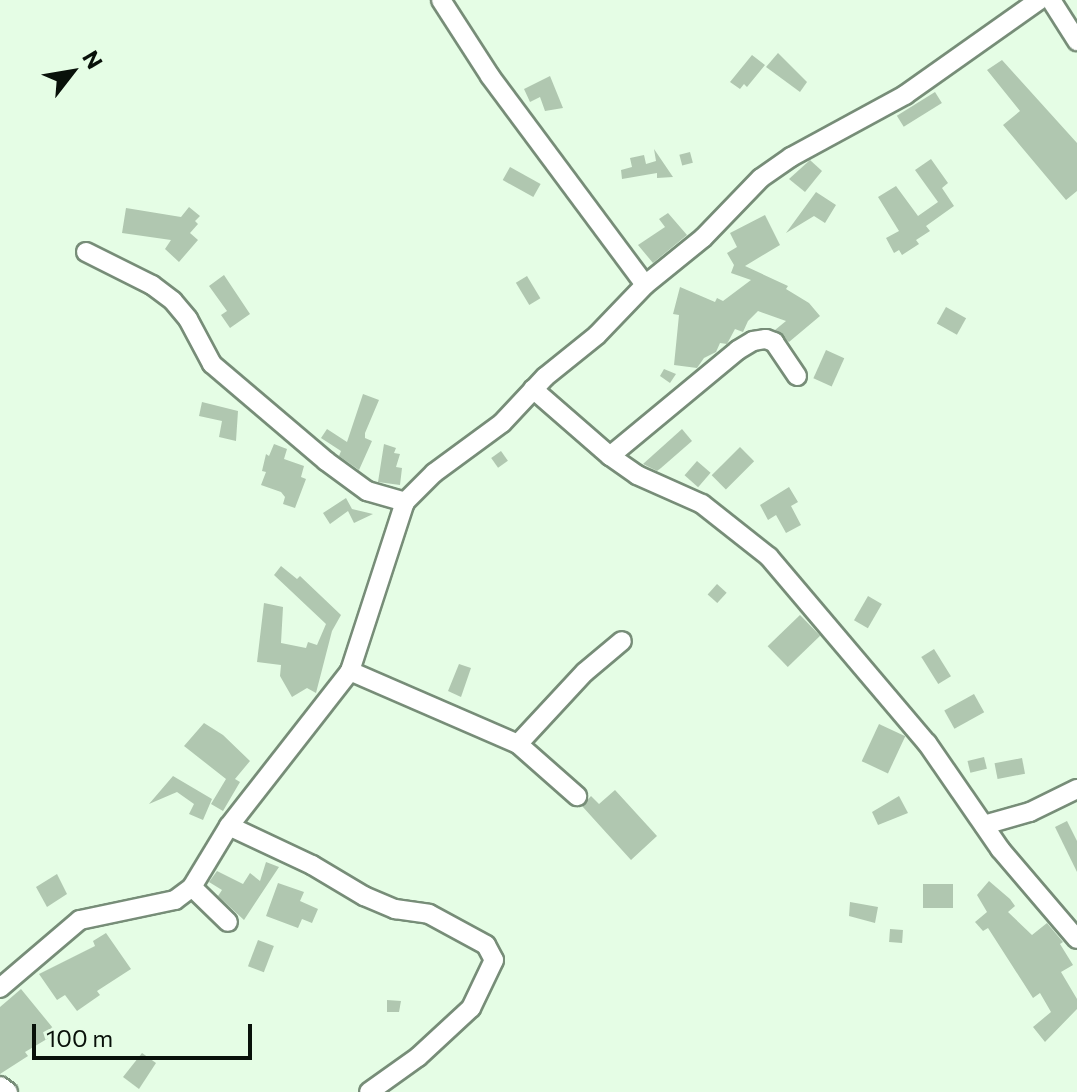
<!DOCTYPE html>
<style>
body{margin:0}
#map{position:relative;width:1077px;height:1092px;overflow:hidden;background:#e5fde5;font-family:Commissioner,sans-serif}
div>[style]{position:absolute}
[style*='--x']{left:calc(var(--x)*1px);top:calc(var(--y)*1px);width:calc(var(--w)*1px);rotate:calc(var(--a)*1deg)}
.building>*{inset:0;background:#b0c7b0;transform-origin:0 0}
.roads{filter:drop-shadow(2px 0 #778d78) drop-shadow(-2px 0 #778d78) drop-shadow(0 2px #778d78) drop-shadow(0 -2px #778d78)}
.minor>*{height:18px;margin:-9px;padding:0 9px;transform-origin:9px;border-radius:9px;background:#fff}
span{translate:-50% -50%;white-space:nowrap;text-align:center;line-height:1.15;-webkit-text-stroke:6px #e5fde5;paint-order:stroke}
.north{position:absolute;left:32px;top:32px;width:80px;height:80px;-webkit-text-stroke:6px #e5fde5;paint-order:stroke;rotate:59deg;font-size:22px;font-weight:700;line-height:32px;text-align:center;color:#09110a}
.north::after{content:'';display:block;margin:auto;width:28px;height:36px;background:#09110a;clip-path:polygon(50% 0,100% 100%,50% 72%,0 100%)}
.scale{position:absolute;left:32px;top:1024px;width:220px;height:36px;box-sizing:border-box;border:4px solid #09110a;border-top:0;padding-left:10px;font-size:24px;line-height:28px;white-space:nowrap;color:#09110a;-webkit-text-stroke:6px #e5fde5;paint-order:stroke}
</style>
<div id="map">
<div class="building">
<div style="clip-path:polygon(778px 53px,807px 82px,800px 92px,766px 67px)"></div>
<div style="clip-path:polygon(752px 55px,765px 65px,747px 87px,744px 84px,740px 89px,730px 82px)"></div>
<div style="clip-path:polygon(1002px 60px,1077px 143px,1077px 191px,1066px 200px,1003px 125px,1020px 111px,987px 70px)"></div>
<div style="clip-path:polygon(550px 76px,563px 108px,545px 111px,540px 97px,530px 102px,524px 89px)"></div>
<div style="left:935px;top:92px;width:13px;height:45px;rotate:58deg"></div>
<div style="clip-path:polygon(654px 149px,673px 177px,657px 178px,657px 173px,622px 179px,621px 170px,632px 167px,630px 158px,644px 155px,646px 164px,656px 161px)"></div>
<div style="left:690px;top:152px;width:11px;height:11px;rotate:75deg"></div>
<div style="clip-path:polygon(931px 159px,948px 183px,942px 188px,954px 206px,926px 226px,930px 231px,916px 240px,919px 244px,902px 255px,899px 250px,894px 253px,886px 238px,899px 231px,878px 197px,896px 186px,918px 216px,938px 202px,915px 170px)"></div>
<div style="clip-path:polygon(810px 160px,822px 171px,805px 192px,789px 179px)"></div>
<div style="left:510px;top:167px;width:35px;height:15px;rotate:29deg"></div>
<div style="clip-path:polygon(816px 192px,836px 205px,825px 223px,814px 216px,786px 233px)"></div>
<div style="clip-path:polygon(189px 207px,200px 216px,195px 221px,198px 224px,190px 233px,198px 240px,179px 262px,165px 249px,171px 240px,122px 233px,126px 208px,181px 217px)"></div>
<div style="clip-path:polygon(668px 213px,687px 235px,653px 263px,638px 245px,665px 227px,659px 219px)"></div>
<div style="clip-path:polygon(765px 215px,780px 245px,745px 266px,788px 286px,786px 289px,809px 303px,820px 316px,789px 342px,775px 330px,786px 321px,758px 311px,748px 321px,743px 332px,735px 329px,727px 344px,720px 343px,716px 352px,704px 358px,697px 368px,674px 365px,679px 315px,673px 314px,680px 287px,715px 302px,717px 298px,723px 301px,751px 280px,731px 273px,734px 265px,727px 253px,737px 247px,730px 233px)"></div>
<div style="clip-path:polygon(224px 275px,250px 314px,230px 328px,221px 315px,227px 311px,209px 286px)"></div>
<div style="left:527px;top:276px;width:26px;height:13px;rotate:59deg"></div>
<div style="left:946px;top:307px;width:23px;height:19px;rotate:29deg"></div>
<div style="left:826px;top:350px;width:20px;height:31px;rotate:24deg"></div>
<div style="clip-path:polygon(664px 369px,676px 374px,670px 383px,660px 376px)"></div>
<div style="clip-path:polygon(363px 394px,379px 400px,365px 433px,365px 438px,372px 441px,359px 470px,339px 456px,341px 451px,321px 438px,327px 429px,347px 442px)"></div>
<div style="clip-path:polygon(202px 402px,238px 411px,236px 441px,219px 437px,222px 421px,199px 416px)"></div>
<div style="clip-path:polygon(682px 429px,692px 441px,661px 468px,657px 471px,643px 464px)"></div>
<div style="clip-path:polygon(274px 444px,287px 449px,284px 459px,304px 466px,301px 477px,306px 479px,295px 508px,283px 504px,285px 497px,281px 492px,261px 485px,266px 472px,262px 471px,266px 454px,269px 456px)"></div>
<div style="clip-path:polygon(384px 444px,396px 448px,394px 453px,400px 454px,396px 467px,402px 468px,400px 485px,378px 482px)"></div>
<div style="left:740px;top:447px;width:20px;height:40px;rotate:45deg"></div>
<div style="left:501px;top:451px;width:12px;height:12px;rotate:55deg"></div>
<div style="left:697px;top:461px;width:18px;height:19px;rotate:41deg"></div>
<div style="clip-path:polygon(789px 487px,798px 502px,791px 506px,801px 525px,786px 533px,776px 515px,768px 520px,760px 505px)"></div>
<div style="clip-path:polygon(346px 498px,352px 509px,373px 514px,354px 523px,348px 511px,330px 524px,323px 513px)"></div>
<div style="clip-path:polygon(281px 566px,297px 579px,300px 576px,341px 615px,332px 631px,316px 693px,307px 688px,292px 697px,280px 676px,281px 665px,257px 662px,264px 603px,283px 607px,281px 643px,306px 648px,308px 642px,317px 645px,326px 624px,274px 575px)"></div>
<div style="left:717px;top:584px;width:13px;height:14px;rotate:42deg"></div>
<div style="left:868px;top:596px;width:16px;height:28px;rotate:30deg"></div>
<div style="left:800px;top:615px;width:29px;height:45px;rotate:46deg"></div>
<div style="left:934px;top:649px;width:32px;height:15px;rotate:58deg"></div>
<div style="clip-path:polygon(459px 664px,471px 668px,461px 697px,448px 691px)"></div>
<div style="left:974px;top:694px;width:21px;height:34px;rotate:61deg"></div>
<div style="clip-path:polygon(204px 723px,223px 735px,250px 761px,235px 779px,240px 782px,223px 811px,211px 804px,226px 779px,184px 746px)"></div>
<div style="left:879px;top:724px;width:29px;height:41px;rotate:25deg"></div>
<div style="left:984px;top:757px;width:12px;height:17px;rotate:76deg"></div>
<div style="left:1022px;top:758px;width:16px;height:28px;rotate:79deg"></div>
<div style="clip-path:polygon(173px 776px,212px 799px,203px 820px,189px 814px,194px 804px,177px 792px,149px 804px)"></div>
<div style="clip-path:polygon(615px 790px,657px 836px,631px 860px,582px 806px,591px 796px,599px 804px)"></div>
<div style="clip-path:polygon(899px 796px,908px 813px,878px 825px,872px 812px)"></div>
<div style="clip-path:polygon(1067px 821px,1077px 841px,1077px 872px,1055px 827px)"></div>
<div style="clip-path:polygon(266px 862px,279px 867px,244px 920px,218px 896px,222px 890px,209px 882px,217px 871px,243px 884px,250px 873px,260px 881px)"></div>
<div style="clip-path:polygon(57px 874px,67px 894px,47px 907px,36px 887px)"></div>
<div style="clip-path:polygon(989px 881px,1010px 899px,1015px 906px,1008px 912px,1032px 935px,1047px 923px,1063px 942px,1060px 944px,1073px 965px,1061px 972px,1077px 999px,1077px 1009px,1045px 1042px,1033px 1027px,1051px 1012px,1040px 993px,1033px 998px,988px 928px,983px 931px,975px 922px,987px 912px,977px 895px)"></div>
<div style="clip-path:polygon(278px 883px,304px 892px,300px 901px,318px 909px,312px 923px,302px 919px,298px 928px,266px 916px)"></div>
<div style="left:923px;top:884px;width:30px;height:24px"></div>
<div style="clip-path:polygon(850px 902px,878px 907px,875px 923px,849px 916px)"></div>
<div style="left:890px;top:929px;width:13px;height:13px;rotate:4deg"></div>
<div style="clip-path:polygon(106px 933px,131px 969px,97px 991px,100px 995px,77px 1011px,65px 995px,57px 1000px,39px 974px,95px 946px,93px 941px)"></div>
<div style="left:258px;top:940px;width:17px;height:28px;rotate:21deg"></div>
<div style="clip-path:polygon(21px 989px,57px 1033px,25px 1052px,28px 1056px,0 1074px,0 1007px)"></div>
<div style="clip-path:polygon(387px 1000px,401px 1001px,399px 1012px,387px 1012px)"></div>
<div style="clip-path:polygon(142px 1053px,156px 1063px,139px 1089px,123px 1077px)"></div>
</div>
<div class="roads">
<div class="minor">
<div style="--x:441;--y:0;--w:90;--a:57.2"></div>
<div style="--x:490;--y:76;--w:260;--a:53.4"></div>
<div style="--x:1051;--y:0;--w:49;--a:57.6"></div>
<div style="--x:86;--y:252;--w:74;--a:26.6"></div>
<div style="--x:152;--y:285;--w:26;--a:37"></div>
<div style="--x:173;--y:301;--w:23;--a:50"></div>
<div style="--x:188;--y:319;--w:51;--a:61.9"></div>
<div style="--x:212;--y:364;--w:150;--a:40.4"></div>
<div style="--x:326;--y:461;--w:51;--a:36.2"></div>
<div style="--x:367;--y:491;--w:40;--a:16"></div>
<div style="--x:533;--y:389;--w:102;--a:41"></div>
<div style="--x:610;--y:456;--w:33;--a:35"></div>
<div style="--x:637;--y:475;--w:71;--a:24"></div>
<div style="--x:702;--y:504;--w:85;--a:38.3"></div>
<div style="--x:769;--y:557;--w:244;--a:49.7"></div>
<div style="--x:927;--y:743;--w:129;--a:55.4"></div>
<div style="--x:1000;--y:849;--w:118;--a:49.5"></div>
<div style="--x:610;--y:456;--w:166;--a:-39.6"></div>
<div style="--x:738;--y:350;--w:17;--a:-31"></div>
<div style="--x:753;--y:341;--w:13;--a:-9"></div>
<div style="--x:766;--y:339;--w:9;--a:21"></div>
<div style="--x:774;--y:342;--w:41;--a:55.9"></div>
<div style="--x:350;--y:671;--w:183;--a:23.5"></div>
<div style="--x:518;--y:744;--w:79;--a:41.4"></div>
<div style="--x:518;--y:744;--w:98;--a:-47.1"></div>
<div style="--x:585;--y:672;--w:48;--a:-40"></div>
<div style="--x:984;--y:825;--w:48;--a:-15.8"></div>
<div style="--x:1030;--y:812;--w:52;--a:-26.1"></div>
<div style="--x:229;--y:826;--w:92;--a:25.2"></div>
<div style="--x:312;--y:865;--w:61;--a:30.8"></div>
<div style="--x:364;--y:896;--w:34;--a:23"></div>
<div style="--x:395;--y:909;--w:34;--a:8"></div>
<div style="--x:429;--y:914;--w:65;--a:28.5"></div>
<div style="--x:486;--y:945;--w:17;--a:62"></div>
<div style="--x:494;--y:960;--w:53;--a:115.6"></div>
<div style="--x:471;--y:1008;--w:72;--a:137.2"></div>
<div style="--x:418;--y:1057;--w:60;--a:144.5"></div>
<div style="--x:192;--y:887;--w:50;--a:44.2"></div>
<div style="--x:0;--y:988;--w:105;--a:-40.4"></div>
<div style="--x:80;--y:920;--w:97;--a:-11.9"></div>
<div style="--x:175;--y:900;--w:21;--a:-37"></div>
<div style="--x:192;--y:887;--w:71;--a:-58.8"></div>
<div style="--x:229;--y:826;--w:197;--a:-52"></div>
<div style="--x:350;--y:671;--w:178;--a:-72"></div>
<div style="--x:405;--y:502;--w:41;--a:-45"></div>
<div style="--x:434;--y:473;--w:84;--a:-36.3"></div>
<div style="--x:502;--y:423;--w:63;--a:-46.9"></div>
<div style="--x:545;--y:377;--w:67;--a:-38.9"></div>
<div style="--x:597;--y:335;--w:69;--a:-46.2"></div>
<div style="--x:645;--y:285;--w:75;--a:-39"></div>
<div style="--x:703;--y:238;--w:83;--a:-46"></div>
<div style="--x:761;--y:178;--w:37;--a:-35"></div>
<div style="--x:791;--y:157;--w:130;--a:-28.5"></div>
<div style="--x:905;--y:95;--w:164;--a:-35.3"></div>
<div style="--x:0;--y:1086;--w:10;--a:37"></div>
</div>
</div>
<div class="north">N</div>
<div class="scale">100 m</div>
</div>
